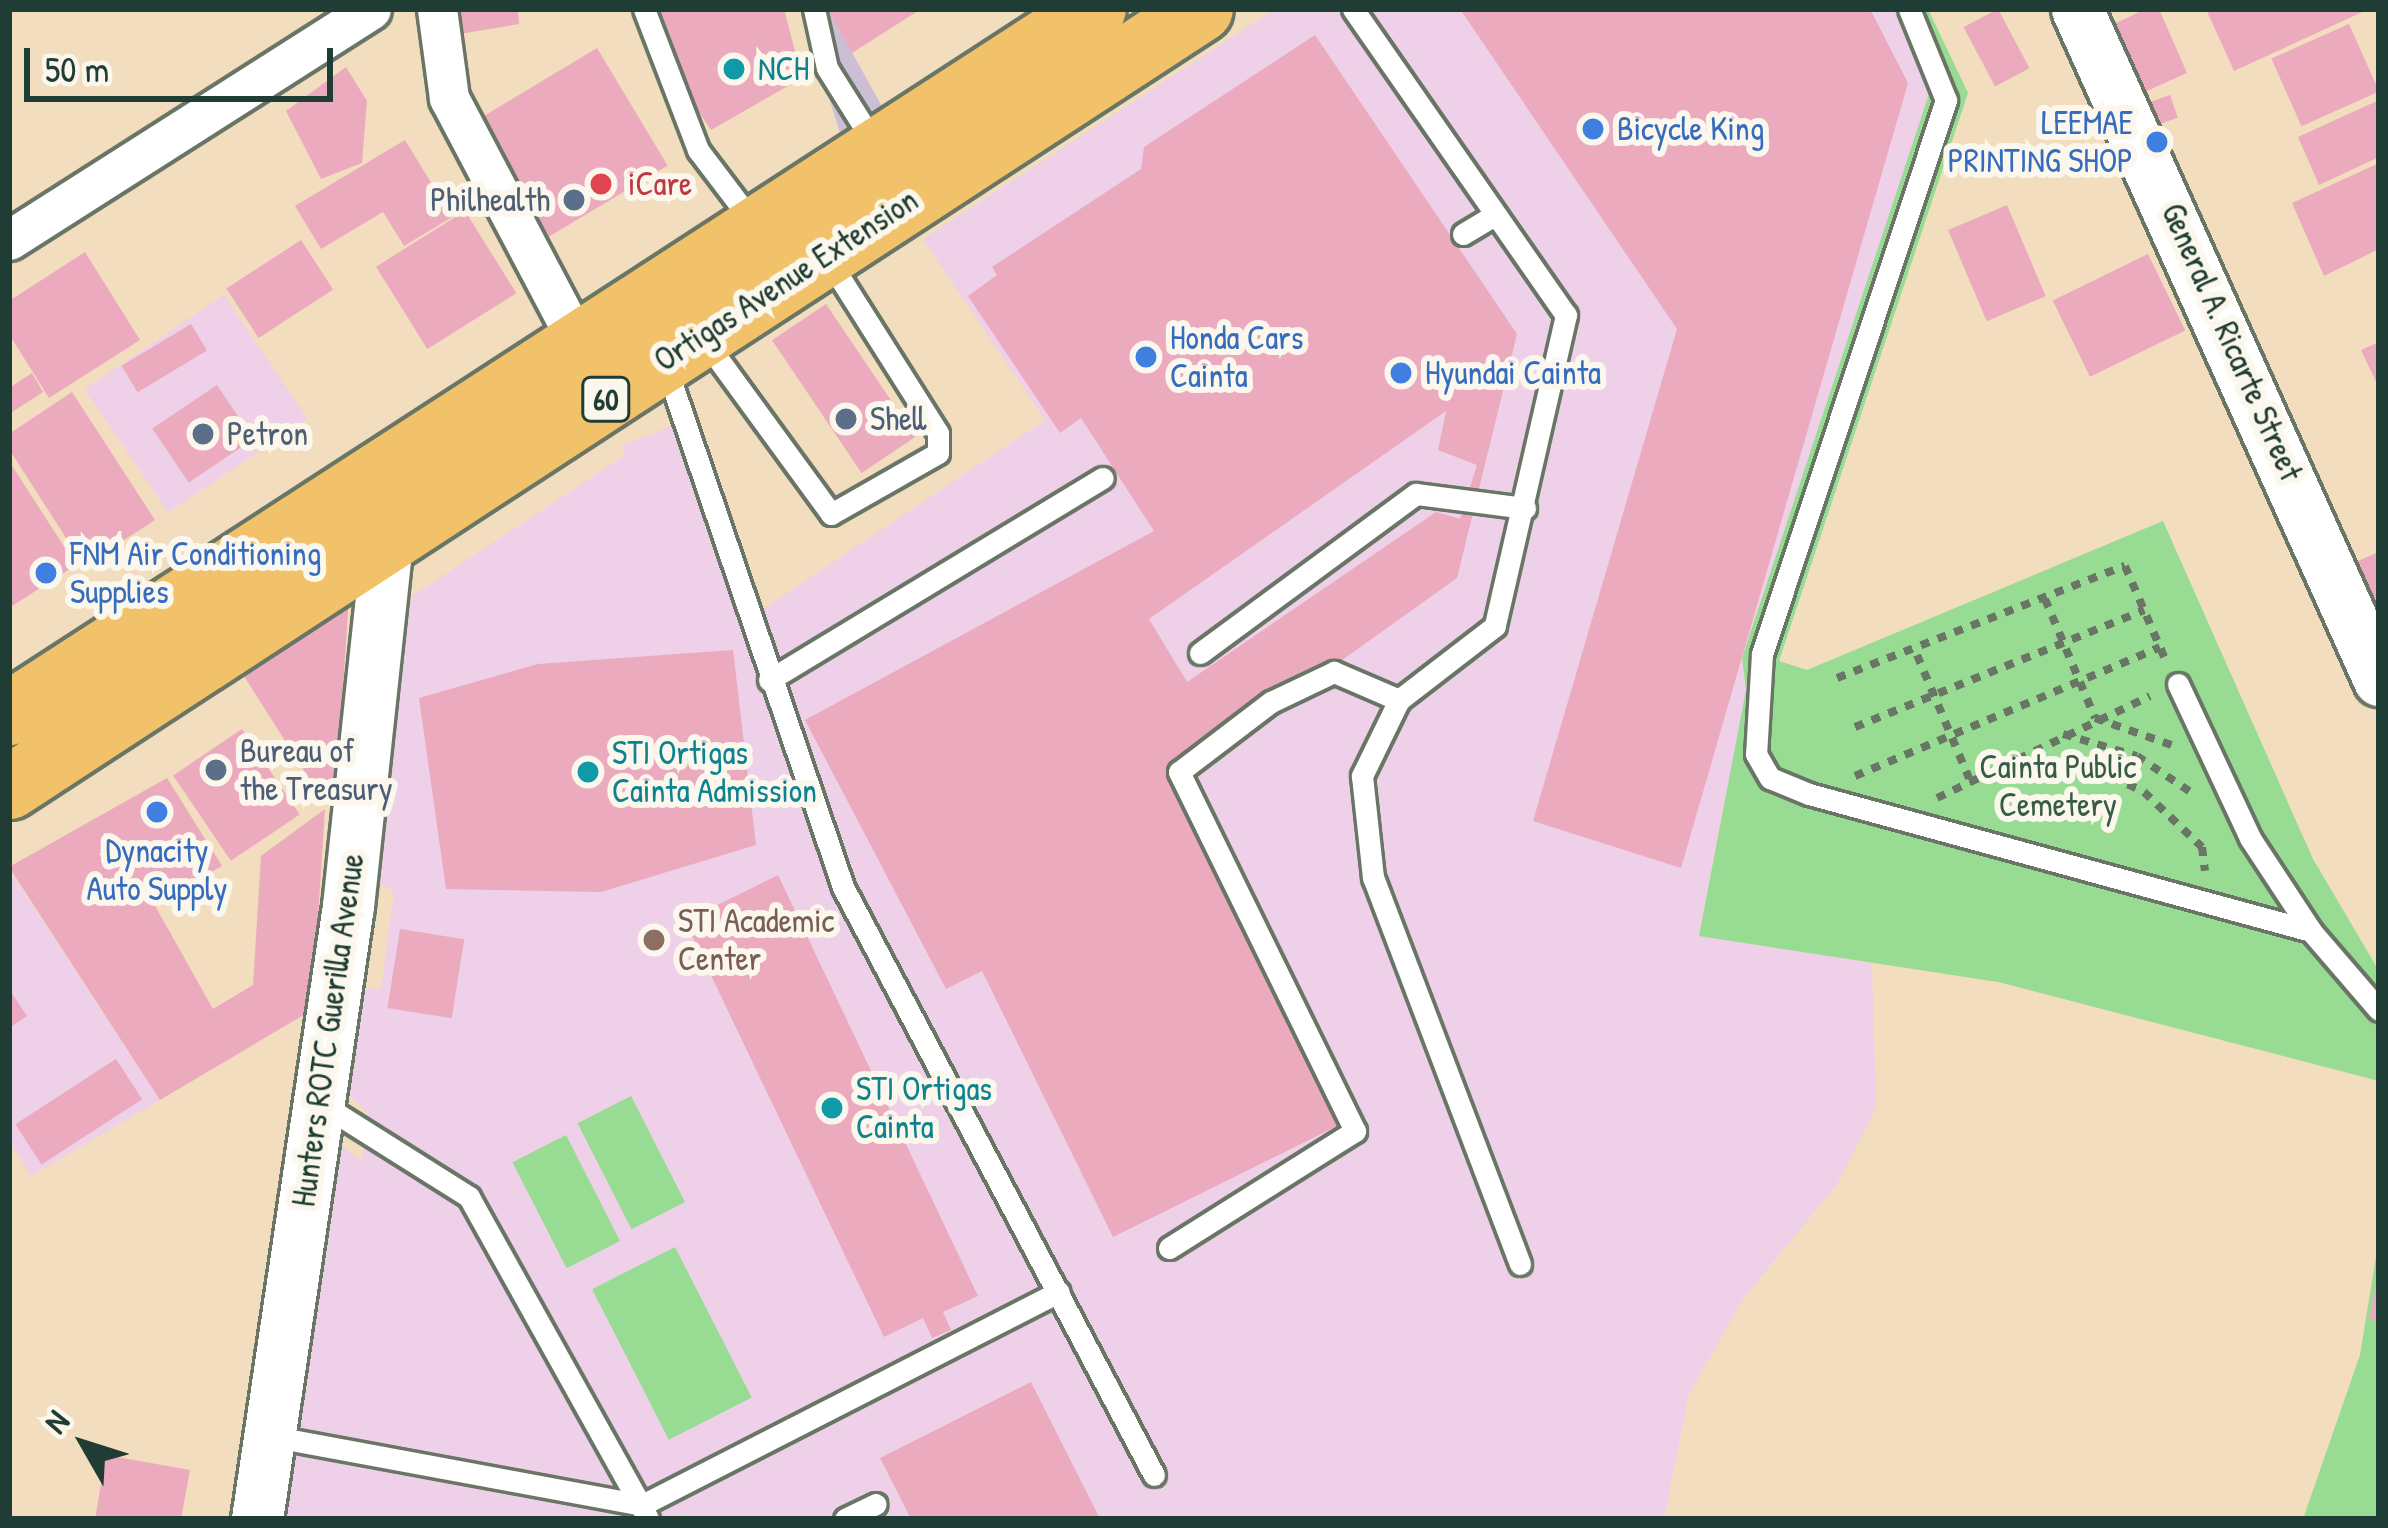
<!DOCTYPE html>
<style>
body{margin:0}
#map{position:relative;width:2388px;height:1528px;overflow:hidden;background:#f2ddbf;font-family:"Patrick Hand",sans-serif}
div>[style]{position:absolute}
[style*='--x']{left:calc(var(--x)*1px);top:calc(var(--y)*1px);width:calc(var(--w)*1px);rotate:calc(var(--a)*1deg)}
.built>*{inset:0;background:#eed0e8;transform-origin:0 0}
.industrial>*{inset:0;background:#ccbed4}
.green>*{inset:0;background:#98db93;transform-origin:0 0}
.building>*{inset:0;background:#ebaabd;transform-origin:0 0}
.path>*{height:8px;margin-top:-4px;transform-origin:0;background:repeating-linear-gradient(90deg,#697565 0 9px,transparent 0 18px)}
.roads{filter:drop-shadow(3px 0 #697565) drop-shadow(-3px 0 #697565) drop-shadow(0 3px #697565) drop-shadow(0 -3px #697565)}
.service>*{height:21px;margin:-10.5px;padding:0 10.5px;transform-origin:10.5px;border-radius:10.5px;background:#fff}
.minor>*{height:39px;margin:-19.5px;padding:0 19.5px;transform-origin:19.5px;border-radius:19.5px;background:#fff}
.tertiary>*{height:51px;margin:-25.5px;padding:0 25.5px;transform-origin:25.5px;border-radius:25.5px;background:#fff}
.primary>*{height:63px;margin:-31.5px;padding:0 31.5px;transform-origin:31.5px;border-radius:31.5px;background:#f2c26a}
.dots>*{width:33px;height:33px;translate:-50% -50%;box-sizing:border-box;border:6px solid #fbf7ec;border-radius:50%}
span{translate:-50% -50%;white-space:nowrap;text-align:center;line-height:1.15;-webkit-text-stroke:12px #fbf7ec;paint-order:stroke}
.shield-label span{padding:3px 9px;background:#fbf7ec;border:3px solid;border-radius:9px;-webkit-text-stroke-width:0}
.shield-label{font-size:30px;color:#1f3d34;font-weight:700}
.culture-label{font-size:33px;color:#0d838f}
.left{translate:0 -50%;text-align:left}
.shop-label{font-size:33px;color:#366cbe}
.right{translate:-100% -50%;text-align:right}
.health-label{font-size:33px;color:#be3a42}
.service-label{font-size:33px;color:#4e5e75}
.street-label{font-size:33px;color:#1f3d34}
.park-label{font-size:33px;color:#375d47}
.education-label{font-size:33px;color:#785e54}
.frame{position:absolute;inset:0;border:12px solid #1f3d34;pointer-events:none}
.north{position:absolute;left:24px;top:1384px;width:120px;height:120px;-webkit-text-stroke:9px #fbf7ec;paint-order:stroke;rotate:309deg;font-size:33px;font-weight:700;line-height:48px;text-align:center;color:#1f3d34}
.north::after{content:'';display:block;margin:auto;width:42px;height:54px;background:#1f3d34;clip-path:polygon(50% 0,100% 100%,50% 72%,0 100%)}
.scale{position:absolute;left:24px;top:48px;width:309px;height:54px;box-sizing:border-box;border:6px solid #1f3d34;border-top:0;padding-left:15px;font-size:36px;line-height:42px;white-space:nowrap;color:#1f3d34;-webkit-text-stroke:9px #fbf7ec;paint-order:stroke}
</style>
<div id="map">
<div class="built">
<div style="clip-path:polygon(1275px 9px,1895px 9px,1932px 85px,1742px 658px,1746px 690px,1699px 935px,1872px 963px,1876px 1107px,1837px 1184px,1743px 1299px,1689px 1394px,1664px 1519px,284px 1519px,332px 1150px,339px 1143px,361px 1161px,366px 1134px,368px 1114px,342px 1088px,355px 987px,381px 989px,394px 892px,371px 878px,411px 597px,625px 455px,623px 445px,683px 422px,687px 389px,757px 613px,1045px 420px,923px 239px)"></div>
<div style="left:224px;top:295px;width:149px;height:168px;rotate:56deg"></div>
<div style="clip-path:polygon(9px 869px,160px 1100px,31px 1176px,9px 1141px)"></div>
</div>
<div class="industrial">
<div style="clip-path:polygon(801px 9px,828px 9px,885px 112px,842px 139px)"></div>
</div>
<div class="green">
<div style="clip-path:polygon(1895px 9px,1928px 9px,1968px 93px,1779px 661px,1807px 670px,2163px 521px,2313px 859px,2379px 971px,2379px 1081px,1998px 982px,1699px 936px,1746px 690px,1742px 658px,1932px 85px)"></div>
<div style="left:631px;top:1096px;width:119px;height:60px;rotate:63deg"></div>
<div style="left:566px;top:1135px;width:119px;height:60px;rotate:63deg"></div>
<div style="clip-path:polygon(2379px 1238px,2379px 1519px,2303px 1519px,2360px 1355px)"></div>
<div style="left:675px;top:1247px;width:169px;height:93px;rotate:63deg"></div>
</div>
<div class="building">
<div style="clip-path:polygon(458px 9px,518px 9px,519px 24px,460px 34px)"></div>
<div style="clip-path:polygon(652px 9px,784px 9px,802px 78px,711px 130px,663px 59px)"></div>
<div style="clip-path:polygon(828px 9px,921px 9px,852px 53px)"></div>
<div style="clip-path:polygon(1460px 9px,1870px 9px,1908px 83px,1681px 868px,1533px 821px,1677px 329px)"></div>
<div style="left:1998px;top:9px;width:67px;height:39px;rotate:62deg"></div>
<div style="clip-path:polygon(2146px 9px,2159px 9px,2187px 73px,2131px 98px,2101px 30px)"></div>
<div style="clip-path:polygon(2206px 9px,2369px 9px,2234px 71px)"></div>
<div style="left:2349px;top:24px;width:74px;height:85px;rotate:66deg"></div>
<div style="clip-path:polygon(evenodd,1315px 35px,1517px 334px,1457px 578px,1170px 783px,1341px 1124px,1113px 1237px,982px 971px,946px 989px,805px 720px,1154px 531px,1081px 418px,1060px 433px,968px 296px,997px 275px,992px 267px,1141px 169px,1144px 147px,1315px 35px,1446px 411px,1438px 450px,1477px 465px,1460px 519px,1436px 512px,1187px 682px,1149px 619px,1446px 411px)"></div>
<div style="left:597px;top:48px;width:137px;height:138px;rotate:59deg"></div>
<div style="clip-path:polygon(346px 67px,367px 101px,362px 163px,321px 179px,286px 111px)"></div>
<div style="left:2170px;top:95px;width:24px;height:32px;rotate:71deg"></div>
<div style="clip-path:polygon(2379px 100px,2379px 157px,2319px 185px,2298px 137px)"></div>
<div style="clip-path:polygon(405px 140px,452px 217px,404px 246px,383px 212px,321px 249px,295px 206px)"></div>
<div style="clip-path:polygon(2379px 163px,2379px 249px,2324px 276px,2292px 203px)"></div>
<div style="left:2007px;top:205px;width:99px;height:64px;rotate:67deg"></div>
<div style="left:465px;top:211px;width:97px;height:105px;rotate:58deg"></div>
<div style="left:301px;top:240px;width:59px;height:89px;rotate:57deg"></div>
<div style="clip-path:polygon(85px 252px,140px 340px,49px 398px,9px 334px,9px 301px)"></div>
<div style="left:2148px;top:254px;width:85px;height:106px;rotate:64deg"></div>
<div style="left:826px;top:304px;width:160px;height:65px;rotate:56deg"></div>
<div style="left:191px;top:324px;width:31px;height:81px;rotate:59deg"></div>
<div style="clip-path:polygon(2379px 342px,2379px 388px,2361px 350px)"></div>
<div style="clip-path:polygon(32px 373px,43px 392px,9px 414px,9px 388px)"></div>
<div style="left:217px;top:385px;width:65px;height:78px;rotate:56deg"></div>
<div style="clip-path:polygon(72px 392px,155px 520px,84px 566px,9px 449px,9px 434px)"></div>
<div style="clip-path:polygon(9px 461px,76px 565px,9px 608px)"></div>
<div style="clip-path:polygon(2379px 552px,2379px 632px,2334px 571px)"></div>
<div style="clip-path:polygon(349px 596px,337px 780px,312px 783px,240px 670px)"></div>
<div style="clip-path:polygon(733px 650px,756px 845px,601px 892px,446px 889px,419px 698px,538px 664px)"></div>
<div style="left:242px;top:729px;width:103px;height:83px;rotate:56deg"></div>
<div style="clip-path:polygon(167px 778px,222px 866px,154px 904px,213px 1009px,253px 985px,261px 856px,325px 809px,312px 1010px,160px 1100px,9px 867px)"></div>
<div style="clip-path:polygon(778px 875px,978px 1296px,943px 1312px,951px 1330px,932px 1338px,923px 1318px,884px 1337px,685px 921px)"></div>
<div style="left:400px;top:929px;width:65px;height:80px;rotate:9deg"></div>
<div style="clip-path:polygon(9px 989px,27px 1016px,9px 1028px)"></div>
<div style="left:116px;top:1059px;width:48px;height:120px;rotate:57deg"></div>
<div style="clip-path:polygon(2377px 1277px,2379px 1277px,2379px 1321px,2369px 1320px)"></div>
<div style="clip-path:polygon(1031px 1382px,1100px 1519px,911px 1519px,880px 1458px)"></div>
<div style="clip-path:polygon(106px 1455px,190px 1470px,181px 1519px,95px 1519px)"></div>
</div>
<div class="path">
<div style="--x:2045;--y:599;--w:129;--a:67.2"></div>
<div style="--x:2095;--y:718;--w:84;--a:19.5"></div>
<div style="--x:1917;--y:655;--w:134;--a:67.1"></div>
<div style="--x:1837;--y:678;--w:309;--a:-21.3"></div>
<div style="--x:2125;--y:566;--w:103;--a:66.7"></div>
<div style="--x:1855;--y:727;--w:312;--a:-22"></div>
<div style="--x:2063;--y:734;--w:77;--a:16.6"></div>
<div style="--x:2137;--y:756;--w:70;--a:33.9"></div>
<div style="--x:2000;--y:766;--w:95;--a:1.8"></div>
<div style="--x:2095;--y:769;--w:54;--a:25.1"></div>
<div style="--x:2144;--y:792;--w:80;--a:43.5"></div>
<div style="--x:2202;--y:847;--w:24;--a:83"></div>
<div style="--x:1855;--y:776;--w:331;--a:-22.9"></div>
<div style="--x:1937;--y:798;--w:236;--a:-25.6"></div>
</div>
<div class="roads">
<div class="service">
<div style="--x:644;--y:9;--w:151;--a:69"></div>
<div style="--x:698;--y:150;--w:94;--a:52.8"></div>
<div style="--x:814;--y:9;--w:60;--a:77.6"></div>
<div style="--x:827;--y:68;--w:89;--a:57.9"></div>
<div style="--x:1353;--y:9;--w:373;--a:55.2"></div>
<div style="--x:1566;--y:315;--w:319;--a:102.9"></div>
<div style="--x:1495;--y:626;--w:121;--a:142.4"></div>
<div style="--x:1399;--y:700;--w:85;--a:116"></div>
<div style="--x:1362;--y:776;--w:102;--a:83.8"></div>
<div style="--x:1373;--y:877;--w:414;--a:69.2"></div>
<div style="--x:1909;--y:9;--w:98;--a:67.9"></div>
<div style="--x:1946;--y:100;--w:584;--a:108.37"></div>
<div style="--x:1762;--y:654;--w:100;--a:93.4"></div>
<div style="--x:1756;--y:754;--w:28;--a:60"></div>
<div style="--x:1770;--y:778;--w:42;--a:22.3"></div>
<div style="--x:1809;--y:794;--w:520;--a:15.26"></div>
<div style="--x:2311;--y:931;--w:104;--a:49.3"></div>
<div style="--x:1463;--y:234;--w:33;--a:-31"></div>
<div style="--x:705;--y:341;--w:214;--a:53.9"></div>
<div style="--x:831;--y:514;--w:123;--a:-29.7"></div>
<div style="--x:938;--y:453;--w:20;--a:-90"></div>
<div style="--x:938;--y:433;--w:206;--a:-122.3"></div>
<div style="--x:665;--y:364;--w:552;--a:71.2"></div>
<div style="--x:843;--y:887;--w:665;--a:62.13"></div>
<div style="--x:1200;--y:653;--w:268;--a:-36.4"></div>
<div style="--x:1416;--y:494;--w:110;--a:7.3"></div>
<div style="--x:769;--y:680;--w:390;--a:-31.2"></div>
<div style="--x:2178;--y:684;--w:170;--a:64.9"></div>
<div style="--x:2250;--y:838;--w:111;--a:56.7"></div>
<div style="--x:320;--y:1103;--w:176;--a:32.2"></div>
<div style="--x:469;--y:1197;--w:368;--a:60.9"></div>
<div style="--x:1169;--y:1248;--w:220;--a:-32.2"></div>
<div style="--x:1355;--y:1131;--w:400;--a:-116.1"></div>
<div style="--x:1179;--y:772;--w:116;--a:-37.3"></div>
<div style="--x:1271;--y:702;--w:70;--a:-25.5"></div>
<div style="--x:1334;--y:672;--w:71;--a:23.3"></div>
<div style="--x:270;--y:1436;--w:378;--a:10.5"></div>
<div style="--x:642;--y:1505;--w:468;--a:-27.1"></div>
<div style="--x:845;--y:1519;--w:34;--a:-26"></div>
</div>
<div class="minor">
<div style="--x:437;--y:9;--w:90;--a:82.3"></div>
<div style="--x:449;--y:98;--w:277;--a:62.2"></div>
<div style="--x:9;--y:240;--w:429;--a:-32.5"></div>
</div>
<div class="tertiary">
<div style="--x:2077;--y:9;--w:736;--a:65.77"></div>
<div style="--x:257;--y:1519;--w:620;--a:-81.56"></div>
<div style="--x:348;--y:906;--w:368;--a:-83.9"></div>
</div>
<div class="primary">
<div style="--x:9;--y:713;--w:1293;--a:-32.98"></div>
<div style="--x:9;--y:787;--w:1423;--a:-33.13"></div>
</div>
</div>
<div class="dots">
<div style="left:734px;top:69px;background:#0f9aa8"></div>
<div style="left:1593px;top:129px;background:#3f7fe0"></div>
<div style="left:2157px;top:142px;background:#3f7fe0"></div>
<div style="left:601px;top:184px;background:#e0444e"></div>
<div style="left:574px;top:200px;background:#5c6f8a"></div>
<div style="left:1146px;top:357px;background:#3f7fe0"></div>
<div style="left:1401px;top:373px;background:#3f7fe0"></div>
<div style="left:846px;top:419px;background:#5c6f8a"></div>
<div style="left:203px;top:434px;background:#5c6f8a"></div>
<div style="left:46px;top:573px;background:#3f7fe0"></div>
<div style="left:216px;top:770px;background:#5c6f8a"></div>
<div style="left:588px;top:772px;background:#0f9aa8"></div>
<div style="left:157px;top:812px;background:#3f7fe0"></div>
<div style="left:654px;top:940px;background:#8d6e63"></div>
<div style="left:832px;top:1108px;background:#0f9aa8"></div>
</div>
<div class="shield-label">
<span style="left:606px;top:399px">60</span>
</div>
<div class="culture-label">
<span class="left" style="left:758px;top:69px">NCH</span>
<span class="left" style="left:612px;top:772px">STI Ortigas<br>Cainta Admission</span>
<span class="left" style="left:856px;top:1108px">STI Ortigas<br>Cainta</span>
</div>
<div class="shop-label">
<span class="right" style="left:2133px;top:142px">LEEMAE<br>PRINTING SHOP</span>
<span class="left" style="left:1617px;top:129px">Bicycle King</span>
<span class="left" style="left:1170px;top:357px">Honda Cars<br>Cainta</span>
<span class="left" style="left:1425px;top:373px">Hyundai Cainta</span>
<span class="left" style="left:70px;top:573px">FNM Air Conditioning<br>Supplies</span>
<span style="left:157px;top:870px">Dynacity<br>Auto Supply</span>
</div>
<div class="health-label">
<span class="left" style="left:628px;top:184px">iCare</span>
</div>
<div class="service-label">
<span class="right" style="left:550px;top:200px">Philhealth</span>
<span class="left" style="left:870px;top:419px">Shell</span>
<span class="left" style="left:227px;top:434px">Petron</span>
<span class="left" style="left:240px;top:770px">Bureau of<br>the Treasury</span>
</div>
<div class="street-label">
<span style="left:786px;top:280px;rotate:-33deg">Ortigas Avenue Extension</span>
<span style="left:2232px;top:342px;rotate:66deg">General A. Ricarte Street</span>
<span style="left:328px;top:1030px;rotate:-82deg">Hunters ROTC Guerilla Avenue</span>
</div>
<div class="park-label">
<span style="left:2058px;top:786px">Cainta Public<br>Cemetery</span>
</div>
<div class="education-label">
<span class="left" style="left:678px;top:940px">STI Academic<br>Center</span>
</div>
<div class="frame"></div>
<div class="north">N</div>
<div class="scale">50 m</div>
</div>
